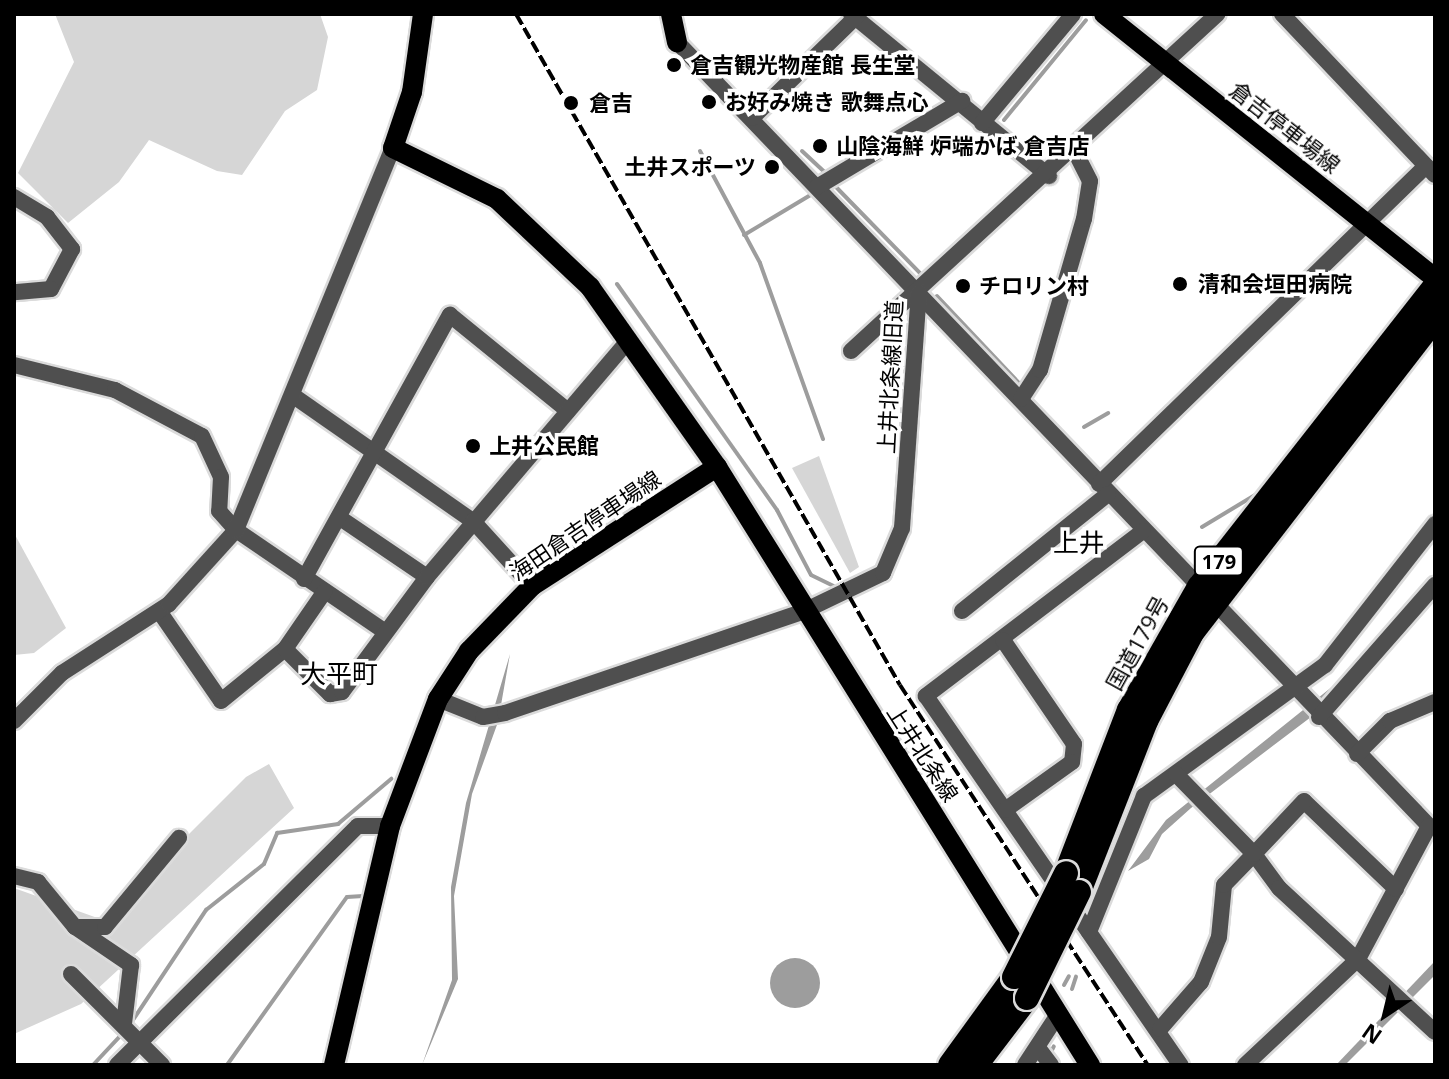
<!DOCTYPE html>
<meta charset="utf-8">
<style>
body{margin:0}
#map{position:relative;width:1449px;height:1079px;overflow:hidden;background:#fff;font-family:"Open Sans","Noto Sans JP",sans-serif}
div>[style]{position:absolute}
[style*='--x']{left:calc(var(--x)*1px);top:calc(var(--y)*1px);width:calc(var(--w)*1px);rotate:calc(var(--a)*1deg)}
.green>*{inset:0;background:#d6d6d6}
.water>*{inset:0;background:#9d9d9d}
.round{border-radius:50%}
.stream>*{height:4px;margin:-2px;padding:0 2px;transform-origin:2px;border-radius:2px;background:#9d9d9d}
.roads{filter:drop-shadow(2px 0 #dbdbdb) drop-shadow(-2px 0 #dbdbdb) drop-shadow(0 2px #dbdbdb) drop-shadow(0 -2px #dbdbdb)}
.minor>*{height:16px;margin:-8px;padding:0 8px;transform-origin:8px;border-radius:8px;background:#4f4f4f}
.major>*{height:20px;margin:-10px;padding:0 10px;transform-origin:10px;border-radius:10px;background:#000}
.highway>*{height:24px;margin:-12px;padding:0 12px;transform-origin:12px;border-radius:12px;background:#000}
.rail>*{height:4px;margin-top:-2px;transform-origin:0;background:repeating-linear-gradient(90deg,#000 0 12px,transparent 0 16px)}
.bridges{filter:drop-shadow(2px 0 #dbdbdb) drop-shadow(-2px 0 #dbdbdb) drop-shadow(0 2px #dbdbdb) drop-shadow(0 -2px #dbdbdb)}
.highway-bridge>*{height:24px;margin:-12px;padding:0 12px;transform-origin:12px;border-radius:12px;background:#000}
.dots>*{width:22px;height:22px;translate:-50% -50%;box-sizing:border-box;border:4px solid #fff;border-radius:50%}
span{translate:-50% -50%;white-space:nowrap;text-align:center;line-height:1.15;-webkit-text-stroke:7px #fff;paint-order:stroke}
.shield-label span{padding:2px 6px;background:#fff;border:2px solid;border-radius:6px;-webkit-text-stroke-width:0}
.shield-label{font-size:20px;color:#000;font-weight:700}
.poi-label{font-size:22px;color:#000;font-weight:700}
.left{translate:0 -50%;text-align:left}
.right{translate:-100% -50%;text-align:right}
.street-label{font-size:22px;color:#000}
.quarter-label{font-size:26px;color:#000}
.frame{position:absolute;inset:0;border:16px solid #000;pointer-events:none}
.north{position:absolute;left:1345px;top:975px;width:80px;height:80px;-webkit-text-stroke:6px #fff;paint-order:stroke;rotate:215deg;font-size:22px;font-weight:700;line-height:32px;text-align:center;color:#000}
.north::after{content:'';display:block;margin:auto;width:28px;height:36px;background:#000;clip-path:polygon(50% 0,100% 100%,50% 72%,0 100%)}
</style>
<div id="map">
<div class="green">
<div style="clip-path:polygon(55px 14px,320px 14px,328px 37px,317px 90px,285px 111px,242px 175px,217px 171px,149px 140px,119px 182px,68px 223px,18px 173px,74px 62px)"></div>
<div style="clip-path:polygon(819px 456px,859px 567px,850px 573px,792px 468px)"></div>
<div style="clip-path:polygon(14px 533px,66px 628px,34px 653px,14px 655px)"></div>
<div style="clip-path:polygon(269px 764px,294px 808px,81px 1004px,14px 1034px,14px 888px,103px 920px,246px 777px)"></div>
</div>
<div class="water">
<div style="clip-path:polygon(1435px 574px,1380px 648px,1311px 717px,1191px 808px,1162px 834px,1149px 859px,1128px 871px,1166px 820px,1358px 666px)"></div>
<div style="clip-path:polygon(510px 654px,498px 722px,472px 794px,454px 896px,458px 979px,422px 1065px,452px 980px,451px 887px,466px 803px)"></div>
<div class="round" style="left:770px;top:958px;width:50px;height:50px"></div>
<div style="clip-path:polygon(1435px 961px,1435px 975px,1345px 1065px,1336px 1065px)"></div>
</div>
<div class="stream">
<div style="--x:1004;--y:120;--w:129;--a:-50.6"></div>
<div style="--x:900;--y:129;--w:43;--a:-30.7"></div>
<div style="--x:700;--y:151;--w:127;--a:61.8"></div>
<div style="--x:760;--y:263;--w:187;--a:70.3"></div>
<div style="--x:802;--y:151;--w:37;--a:43"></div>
<div style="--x:836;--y:187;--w:120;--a:45.7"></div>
<div style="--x:744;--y:235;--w:82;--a:-31"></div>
<div style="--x:617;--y:284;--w:277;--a:54.7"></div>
<div style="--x:777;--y:510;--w:73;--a:62.4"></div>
<div style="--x:811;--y:575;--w:28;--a:26"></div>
<div style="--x:937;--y:296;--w:122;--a:46.7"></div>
<div style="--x:1084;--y:427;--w:28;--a:-30"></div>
<div style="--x:1202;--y:527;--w:62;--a:-31.1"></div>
<div style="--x:1064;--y:985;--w:10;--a:-61"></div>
<div style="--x:1072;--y:989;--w:13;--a:-72"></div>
<div style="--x:131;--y:1023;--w:136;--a:-56.4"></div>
<div style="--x:206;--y:910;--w:74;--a:-38.4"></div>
<div style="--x:264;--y:864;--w:34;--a:-67"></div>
<div style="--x:277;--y:833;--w:62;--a:-8.4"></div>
<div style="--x:338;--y:824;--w:70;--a:-40.3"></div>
<div style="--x:1052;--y:1050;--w:4;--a:-63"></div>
<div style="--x:93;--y:1065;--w:42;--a:-46.9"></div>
<div style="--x:227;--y:1065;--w:206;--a:-54.5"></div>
<div style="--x:347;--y:897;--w:16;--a:-4"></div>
</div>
<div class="roads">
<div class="minor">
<div style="--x:851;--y:14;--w:256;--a:39.3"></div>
<div style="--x:1282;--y:14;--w:222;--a:46.5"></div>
<div style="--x:677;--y:42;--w:1086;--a:46.19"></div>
<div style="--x:1429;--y:826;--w:151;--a:118.1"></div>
<div style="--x:1358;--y:959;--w:155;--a:136.8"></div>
<div style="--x:752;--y:118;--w:149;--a:-44.2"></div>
<div style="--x:982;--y:123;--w:142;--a:-50.1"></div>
<div style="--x:817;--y:187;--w:169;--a:-30.7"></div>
<div style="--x:14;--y:197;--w:39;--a:31"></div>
<div style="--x:47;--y:217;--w:41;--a:52"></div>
<div style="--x:72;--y:249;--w:45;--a:117.7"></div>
<div style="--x:51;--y:289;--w:37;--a:175"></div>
<div style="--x:851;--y:351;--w:498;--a:-42.6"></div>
<div style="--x:14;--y:365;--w:104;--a:13.9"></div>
<div style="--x:115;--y:390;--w:98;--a:27.9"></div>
<div style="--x:202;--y:436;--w:45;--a:65.1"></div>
<div style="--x:221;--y:477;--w:34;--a:93"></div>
<div style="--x:219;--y:511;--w:25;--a:48"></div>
<div style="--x:236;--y:530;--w:179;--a:34.3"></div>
<div style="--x:295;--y:397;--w:217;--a:34.9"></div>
<div style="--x:473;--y:521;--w:88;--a:47.8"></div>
<div style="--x:1021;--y:399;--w:35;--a:-57"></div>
<div style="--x:1040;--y:370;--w:157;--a:-73.8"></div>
<div style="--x:1084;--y:219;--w:38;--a:-81"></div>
<div style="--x:1090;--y:181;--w:34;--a:-117"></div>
<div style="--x:1099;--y:484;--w:456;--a:-44.2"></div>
<div style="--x:340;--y:518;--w:105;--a:34.1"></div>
<div style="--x:1143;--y:531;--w:273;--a:142.8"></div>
<div style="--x:926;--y:696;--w:449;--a:55.4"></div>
<div style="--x:304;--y:579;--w:302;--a:-61.1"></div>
<div style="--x:450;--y:315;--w:152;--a:39.1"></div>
<div style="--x:159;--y:611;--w:109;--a:55.4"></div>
<div style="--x:221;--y:701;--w:82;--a:-39.1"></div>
<div style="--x:285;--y:649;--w:70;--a:-55.4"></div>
<div style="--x:962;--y:611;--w:187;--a:-38.7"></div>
<div style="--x:1003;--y:640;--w:126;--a:55.7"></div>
<div style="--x:1074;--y:744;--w:18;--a:96"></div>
<div style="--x:1072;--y:762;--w:82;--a:144.4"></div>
<div style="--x:285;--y:649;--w:64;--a:45"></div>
<div style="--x:330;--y:694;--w:12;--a:-9"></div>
<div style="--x:342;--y:692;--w:143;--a:-53.5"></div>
<div style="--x:427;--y:577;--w:311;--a:-49.6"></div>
<div style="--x:438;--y:699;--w:48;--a:21.8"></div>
<div style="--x:483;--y:717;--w:22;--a:-10"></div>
<div style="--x:505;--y:713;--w:314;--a:-18.8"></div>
<div style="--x:802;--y:612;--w:90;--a:-25.7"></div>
<div style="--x:883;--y:573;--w:49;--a:-67.1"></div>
<div style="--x:902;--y:528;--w:236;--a:-85.9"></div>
<div style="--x:1319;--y:717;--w:176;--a:-48.7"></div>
<div style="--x:14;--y:721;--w:68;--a:-45"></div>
<div style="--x:62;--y:673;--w:127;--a:-32.8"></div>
<div style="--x:169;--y:604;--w:100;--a:-47.8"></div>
<div style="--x:236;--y:530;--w:413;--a:-67.7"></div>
<div style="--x:1357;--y:754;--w:47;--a:-45"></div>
<div style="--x:1390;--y:721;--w:49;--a:-22.9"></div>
<div style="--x:14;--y:876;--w:25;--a:14"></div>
<div style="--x:38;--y:882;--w:58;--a:50.6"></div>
<div style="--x:75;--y:927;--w:68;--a:34.2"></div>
<div style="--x:131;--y:965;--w:59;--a:96.8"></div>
<div style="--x:1396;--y:889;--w:127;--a:-136.3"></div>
<div style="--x:1304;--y:801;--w:73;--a:133.3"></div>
<div style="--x:1254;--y:854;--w:42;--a:53.7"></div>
<div style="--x:1279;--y:888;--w:212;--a:42.7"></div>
<div style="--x:75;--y:927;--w:30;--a:0"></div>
<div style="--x:105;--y:927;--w:116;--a:-50.3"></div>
<div style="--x:1089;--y:932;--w:147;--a:-68"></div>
<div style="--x:1144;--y:796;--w:223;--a:-35.9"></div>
<div style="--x:1325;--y:665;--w:179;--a:-52"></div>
<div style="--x:71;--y:974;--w:129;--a:45"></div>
<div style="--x:1160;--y:1029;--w:62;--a:-48.9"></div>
<div style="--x:1201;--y:982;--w:48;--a:-68.2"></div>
<div style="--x:1219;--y:937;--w:52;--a:-84.5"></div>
<div style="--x:1224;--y:885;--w:43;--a:-45.9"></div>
<div style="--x:1254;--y:854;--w:112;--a:-134.3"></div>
<div style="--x:1039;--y:1049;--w:20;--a:53"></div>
<div style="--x:117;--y:1065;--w:339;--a:-44.8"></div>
<div style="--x:358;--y:826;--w:32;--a:0"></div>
<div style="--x:1025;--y:1065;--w:62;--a:-56.8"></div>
</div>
<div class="major">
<div style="--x:423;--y:14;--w:79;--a:98"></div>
<div style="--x:412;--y:92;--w:59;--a:108.7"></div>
<div style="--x:393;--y:148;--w:116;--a:26.1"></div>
<div style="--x:497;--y:199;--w:128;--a:43.4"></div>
<div style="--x:590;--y:287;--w:220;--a:54.8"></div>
<div style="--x:717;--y:467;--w:705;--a:58.05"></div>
<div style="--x:671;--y:14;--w:29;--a:78"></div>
<div style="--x:1104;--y:14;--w:423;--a:38.6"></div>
<div style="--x:334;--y:1065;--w:245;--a:-76.8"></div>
<div style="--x:390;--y:826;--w:136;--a:-69.3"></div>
<div style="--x:438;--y:699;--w:57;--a:-57.1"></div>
<div style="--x:469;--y:651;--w:91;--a:-45.9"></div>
<div style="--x:532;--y:586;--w:220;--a:-32.8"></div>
</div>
<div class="highway">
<div style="--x:1066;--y:873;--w:175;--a:-68.9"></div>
<div style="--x:1129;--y:710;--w:142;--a:-60.4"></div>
<div style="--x:1199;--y:587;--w:382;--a:-51.9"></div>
<div style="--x:1079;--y:892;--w:184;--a:-68.6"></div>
<div style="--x:1146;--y:721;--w:99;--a:-62.4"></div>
<div style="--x:1192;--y:633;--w:397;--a:-52.3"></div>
<div style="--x:950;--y:1065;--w:109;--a:-54"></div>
<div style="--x:976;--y:1065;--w:84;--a:-52.7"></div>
</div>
</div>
<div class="rail">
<div style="--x:516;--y:14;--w:773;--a:60.22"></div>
<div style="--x:900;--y:685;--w:454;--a:56.9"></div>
</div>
<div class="bridges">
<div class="highway-bridge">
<div style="--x:1014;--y:977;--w:116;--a:-63.4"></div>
<div style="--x:1027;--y:998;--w:118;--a:-63.9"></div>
</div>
</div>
<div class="dots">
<div style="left:674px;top:65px;background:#000"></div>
<div style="left:709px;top:102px;background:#000"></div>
<div style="left:571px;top:103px;background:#000"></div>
<div style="left:820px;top:146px;background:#000"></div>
<div style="left:772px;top:167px;background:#000"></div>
<div style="left:1180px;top:284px;background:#000"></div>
<div style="left:963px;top:286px;background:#000"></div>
<div style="left:473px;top:446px;background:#000"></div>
</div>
<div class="shield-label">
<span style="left:1219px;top:561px">179</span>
</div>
<div class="poi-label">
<span class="left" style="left:690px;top:65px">倉吉観光物産館 長生堂</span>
<span class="left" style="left:725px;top:102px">お好み焼き 歌舞点心</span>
<span class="left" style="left:589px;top:103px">倉吉</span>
<span class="left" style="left:836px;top:146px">山陰海鮮 炉端かば 倉吉店</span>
<span class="right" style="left:756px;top:167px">土井スポーツ</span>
<span class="left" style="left:1198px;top:284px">清和会垣田病院</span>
<span class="left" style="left:979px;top:286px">チロリン村</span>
<span class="left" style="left:489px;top:446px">上井公民館</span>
</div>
<div class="street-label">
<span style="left:1285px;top:127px;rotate:38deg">倉吉停車場線</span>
<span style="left:890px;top:377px;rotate:-87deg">上井北条線旧道</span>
<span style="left:585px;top:525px;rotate:-34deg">海田倉吉停車場線</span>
<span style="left:1137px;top:643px;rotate:-61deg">国道179号</span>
<span style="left:923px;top:753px;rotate:57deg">上井北条線</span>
</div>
<div class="quarter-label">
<span style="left:1079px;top:543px">上井</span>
<span style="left:339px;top:674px">大平町</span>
</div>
<div class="frame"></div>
<div class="north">N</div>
</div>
